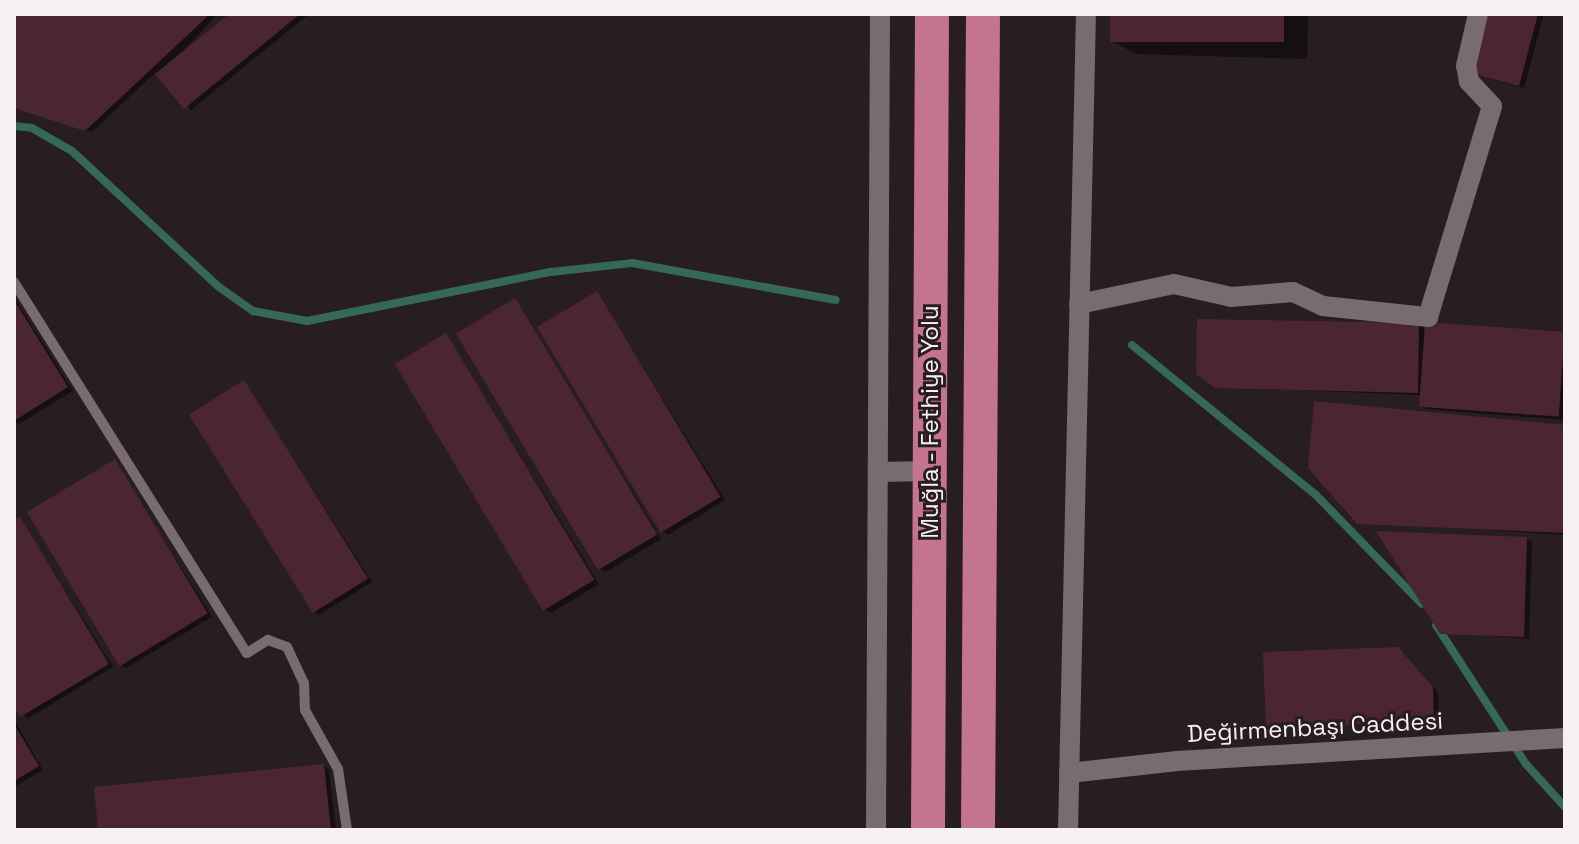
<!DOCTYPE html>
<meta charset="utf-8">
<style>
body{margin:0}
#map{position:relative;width:1579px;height:844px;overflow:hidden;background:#281d20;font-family:"Space Grotesk",sans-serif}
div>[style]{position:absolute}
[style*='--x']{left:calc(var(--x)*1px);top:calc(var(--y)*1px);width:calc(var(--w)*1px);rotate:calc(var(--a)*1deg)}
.shadow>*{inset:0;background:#0007}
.stream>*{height:8px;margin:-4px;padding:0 4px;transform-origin:4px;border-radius:4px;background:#356859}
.building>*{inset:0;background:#4c2533;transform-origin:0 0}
.service>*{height:10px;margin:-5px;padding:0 5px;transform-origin:5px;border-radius:5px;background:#796c70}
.minor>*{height:20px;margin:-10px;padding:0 10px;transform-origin:10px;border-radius:10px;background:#796c70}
.trunk>*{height:34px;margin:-17px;padding:0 17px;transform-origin:17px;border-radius:17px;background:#c47390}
span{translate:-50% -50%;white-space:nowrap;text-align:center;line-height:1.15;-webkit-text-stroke:6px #281d20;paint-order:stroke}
.street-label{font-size:24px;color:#f8f1f3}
.frame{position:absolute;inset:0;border:16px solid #f8f1f3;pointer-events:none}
</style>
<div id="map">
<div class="shadow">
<div style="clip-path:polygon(19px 14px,218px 14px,166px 68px,232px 14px,309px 14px,191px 110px,156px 72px,92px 132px,14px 107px,14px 18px)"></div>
<div style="clip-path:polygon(1112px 14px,1308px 14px,1307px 59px,1136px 54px,1112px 41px)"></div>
<div style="clip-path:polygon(1487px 14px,1544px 14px,1524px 88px,1477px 75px)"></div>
<div style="clip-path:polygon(597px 293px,725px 500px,668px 535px,662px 531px)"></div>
<div style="clip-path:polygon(14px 297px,73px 391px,19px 424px,14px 421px)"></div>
<div style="clip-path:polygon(515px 301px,661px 539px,606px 572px,600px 569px)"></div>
<div style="clip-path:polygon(1419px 325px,1565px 335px,1565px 420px,1426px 409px,1421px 406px,1422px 395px,1217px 387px)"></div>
<div style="clip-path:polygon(446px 335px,599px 584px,551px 613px,545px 610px)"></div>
<div style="clip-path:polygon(244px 382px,372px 582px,319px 615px,314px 612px)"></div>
<div style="clip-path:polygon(1565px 427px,1565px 535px,1359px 522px)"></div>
<div style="clip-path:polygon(115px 462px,212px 617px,126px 668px,121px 665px)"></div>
<div style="clip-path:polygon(20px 519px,113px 667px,27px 719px,14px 703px,14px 523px)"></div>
<div style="clip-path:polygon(1527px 539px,1532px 542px,1529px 639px,1441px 632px)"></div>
<div style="clip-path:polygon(1397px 649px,1438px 692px,1439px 724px,1268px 728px)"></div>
<div style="clip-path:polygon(14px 720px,43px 770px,14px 787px)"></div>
<div style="clip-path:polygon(324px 766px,329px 769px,336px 830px,100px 830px)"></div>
</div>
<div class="stream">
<div style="--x:14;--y:126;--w:18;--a:6"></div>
<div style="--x:32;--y:128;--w:46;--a:29.9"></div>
<div style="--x:72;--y:151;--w:200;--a:42.8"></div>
<div style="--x:219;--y:287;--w:42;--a:35.2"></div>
<div style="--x:253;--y:311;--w:55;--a:10.5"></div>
<div style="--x:307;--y:321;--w:249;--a:-11.4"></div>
<div style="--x:551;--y:272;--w:81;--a:-6.3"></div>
<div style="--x:632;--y:263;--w:207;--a:10.3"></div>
<div style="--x:1132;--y:345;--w:236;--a:39.2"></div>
<div style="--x:1315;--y:494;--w:153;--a:45.8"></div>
<div style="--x:1436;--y:625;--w:166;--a:57.1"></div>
<div style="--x:1526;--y:764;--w:58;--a:47.8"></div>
</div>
<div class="building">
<div style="clip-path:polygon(16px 14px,210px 14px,85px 131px,14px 108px)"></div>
<div style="clip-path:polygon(229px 14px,300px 14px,184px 109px,155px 74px)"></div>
<div style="left:1110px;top:14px;width:174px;height:28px"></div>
<div style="clip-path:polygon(1485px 14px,1538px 14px,1519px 86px,1470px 73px)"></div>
<div style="left:597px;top:291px;width:240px;height:70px;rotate:59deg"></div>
<div style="left:515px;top:298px;width:276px;height:69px;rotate:59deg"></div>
<div style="clip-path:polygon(14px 300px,68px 387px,14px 421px)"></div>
<div style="clip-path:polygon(1197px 319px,1419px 323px,1418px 393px,1215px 388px,1196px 374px)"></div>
<div style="left:1425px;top:322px;width:140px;height:85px;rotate:4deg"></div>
<div style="left:446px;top:333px;width:288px;height:60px;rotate:59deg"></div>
<div style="left:244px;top:380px;width:234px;height:65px;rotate:58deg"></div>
<div style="clip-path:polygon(1314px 401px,1565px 425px,1565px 533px,1357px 524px,1308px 468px)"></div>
<div style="left:115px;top:459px;width:180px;height:103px;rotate:59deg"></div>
<div style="clip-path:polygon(20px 517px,109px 664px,20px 717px,14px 707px,14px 521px)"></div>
<div style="clip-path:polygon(1376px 531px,1527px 537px,1524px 637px,1440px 634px)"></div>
<div style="clip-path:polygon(1398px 647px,1433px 687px,1434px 722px,1266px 729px,1263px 652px)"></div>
<div style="clip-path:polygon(14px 724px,39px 766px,14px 781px)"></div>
<div style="clip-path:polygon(324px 764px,331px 830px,98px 830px,94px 787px)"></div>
</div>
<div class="service">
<div style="--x:14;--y:282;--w:438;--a:57.9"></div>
<div style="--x:247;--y:653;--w:25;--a:-32"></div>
<div style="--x:268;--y:640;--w:20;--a:20"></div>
<div style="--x:287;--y:647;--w:40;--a:65"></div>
<div style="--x:304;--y:683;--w:27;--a:88"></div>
<div style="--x:305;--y:710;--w:68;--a:60.8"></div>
<div style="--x:338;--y:769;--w:62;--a:81.6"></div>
</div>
<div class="minor">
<div style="--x:1079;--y:304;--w:97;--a:-11.9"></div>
<div style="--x:1174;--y:284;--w:58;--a:12.8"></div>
<div style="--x:1231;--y:297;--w:62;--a:-4.6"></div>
<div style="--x:1293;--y:292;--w:33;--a:25"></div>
<div style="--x:1323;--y:306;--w:106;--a:6"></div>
<div style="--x:1428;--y:317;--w:220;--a:-73.1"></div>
<div style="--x:1492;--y:106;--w:34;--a:-133"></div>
<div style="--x:1469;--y:81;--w:15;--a:-101"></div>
<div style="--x:1466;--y:66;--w:53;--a:-77"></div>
<div style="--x:878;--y:472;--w:52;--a:-1.1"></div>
<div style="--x:1069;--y:773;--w:109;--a:-6.3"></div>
<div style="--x:1177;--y:761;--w:389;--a:-3.4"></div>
<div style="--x:876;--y:830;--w:816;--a:-89.72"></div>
<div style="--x:1068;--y:830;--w:816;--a:-88.74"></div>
</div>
<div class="trunk">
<div style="--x:928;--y:830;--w:816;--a:-89.72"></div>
<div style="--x:978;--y:830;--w:816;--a:-89.65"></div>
</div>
<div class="street-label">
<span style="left:930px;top:422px;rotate:-90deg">Muğla - Fethiye Yolu</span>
<span style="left:1315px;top:727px;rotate:-3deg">Değirmenbaşı Caddesi</span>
</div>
<div class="frame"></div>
</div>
